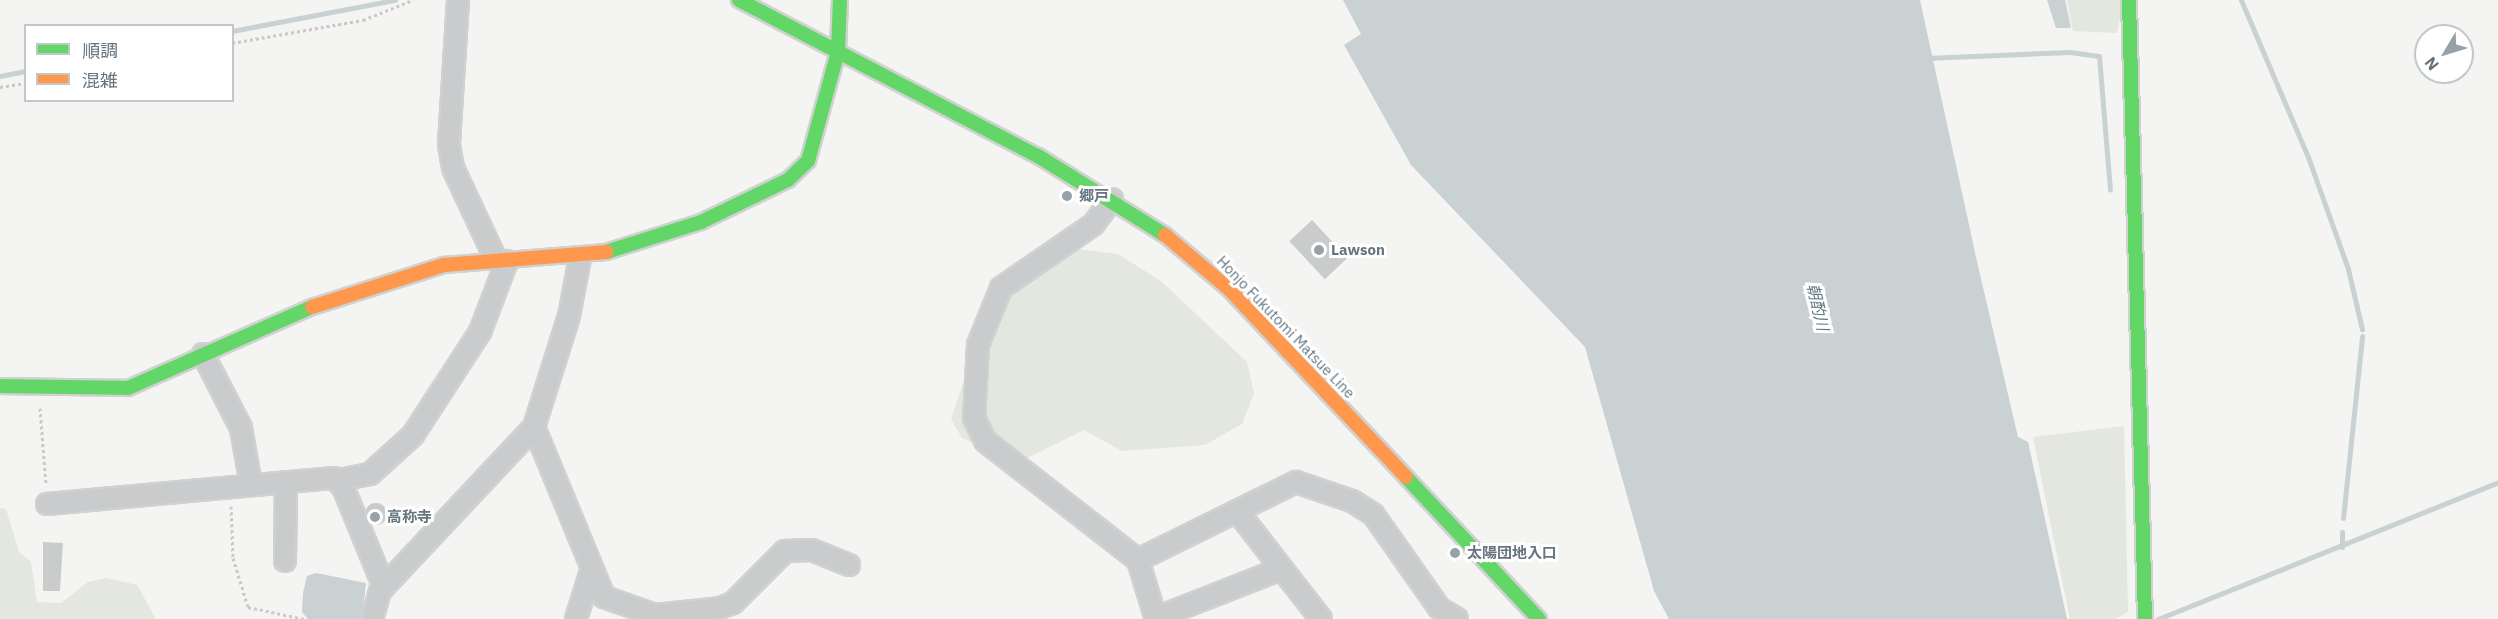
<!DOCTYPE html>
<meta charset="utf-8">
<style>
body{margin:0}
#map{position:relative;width:2498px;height:619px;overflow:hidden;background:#f4f4f2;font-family:"IBM Plex Sans","Noto Sans JP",sans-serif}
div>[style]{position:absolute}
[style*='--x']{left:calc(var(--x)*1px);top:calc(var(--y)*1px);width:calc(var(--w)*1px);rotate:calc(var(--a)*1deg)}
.green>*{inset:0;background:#e4e6e0}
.water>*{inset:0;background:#c9d1d3}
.stream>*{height:5px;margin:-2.5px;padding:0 2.5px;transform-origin:2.5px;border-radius:2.5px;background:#c9d1d3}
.building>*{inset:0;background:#cacccc;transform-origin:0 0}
.round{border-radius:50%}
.path>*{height:3px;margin-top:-1.5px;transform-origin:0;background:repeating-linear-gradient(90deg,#c8c9c8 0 3px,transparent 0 6px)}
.roads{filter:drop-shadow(2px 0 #d0d1d1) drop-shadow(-2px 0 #d0d1d1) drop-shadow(0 2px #d0d1d1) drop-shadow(0 -2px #d0d1d1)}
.street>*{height:20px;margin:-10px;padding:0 10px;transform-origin:10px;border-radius:10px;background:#cacbcc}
.fast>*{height:14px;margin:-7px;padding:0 7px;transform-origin:7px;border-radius:7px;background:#63d668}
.slow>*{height:14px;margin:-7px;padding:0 7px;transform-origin:7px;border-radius:7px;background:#ff974d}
.dots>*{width:16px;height:16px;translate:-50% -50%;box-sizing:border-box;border:3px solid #fff;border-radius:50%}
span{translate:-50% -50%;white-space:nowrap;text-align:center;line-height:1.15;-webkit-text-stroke:6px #fff;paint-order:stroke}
.poi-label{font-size:15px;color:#657580;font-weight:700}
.left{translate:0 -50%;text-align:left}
.street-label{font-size:15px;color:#657580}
.water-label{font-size:16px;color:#61777e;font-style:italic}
.legend{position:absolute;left:24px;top:24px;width:210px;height:78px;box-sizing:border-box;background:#fff;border:2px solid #c1c8cc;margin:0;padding:8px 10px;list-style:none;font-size:18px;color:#657580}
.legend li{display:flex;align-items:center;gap:12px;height:30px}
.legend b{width:30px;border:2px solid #c1c8cc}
.north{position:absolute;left:2414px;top:24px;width:60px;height:60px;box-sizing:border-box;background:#fff;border:2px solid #c1c8cc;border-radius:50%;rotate:232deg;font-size:16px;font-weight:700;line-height:24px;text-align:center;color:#657580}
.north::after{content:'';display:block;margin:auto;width:21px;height:27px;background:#97a1a8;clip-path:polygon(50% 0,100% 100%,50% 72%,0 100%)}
</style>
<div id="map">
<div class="green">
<div style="clip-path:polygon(2067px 0,2123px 0,2117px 33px,2073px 31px)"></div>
<div style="clip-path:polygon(1078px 249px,1118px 254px,1161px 281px,1247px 362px,1254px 393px,1242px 424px,1205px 445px,1122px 451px,1084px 430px,1017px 463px,962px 438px,951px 419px,978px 339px,1026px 276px)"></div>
<div style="clip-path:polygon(2124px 426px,2128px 612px,2115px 619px,2070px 619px,2033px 437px)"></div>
<div style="clip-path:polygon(0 508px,6px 509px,19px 552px,31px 562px,37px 602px,61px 603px,88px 582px,106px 578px,137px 585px,156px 619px,0 619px)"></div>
</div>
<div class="water">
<div style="clip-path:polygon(1343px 0,1920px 0,1978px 266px,2018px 437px,2028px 442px,2067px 619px,1669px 619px,1654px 591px,1585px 347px,1411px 165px,1344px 45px,1361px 34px)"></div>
<div style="clip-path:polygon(2047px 0,2065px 0,2071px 28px,2056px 28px)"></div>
<div style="clip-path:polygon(316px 573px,366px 583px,362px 619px,308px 619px,302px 612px,303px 593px,307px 576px)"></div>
</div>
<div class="stream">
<div style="--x:2241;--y:0;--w:171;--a:66.9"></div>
<div style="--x:2308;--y:157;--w:119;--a:70.3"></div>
<div style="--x:2348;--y:269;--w:62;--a:76.9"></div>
<div style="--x:232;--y:31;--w:166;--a:-10.8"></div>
<div style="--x:1926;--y:58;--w:144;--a:-2.4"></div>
<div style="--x:2070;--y:52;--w:29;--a:8"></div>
<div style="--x:2099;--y:56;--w:134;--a:85.3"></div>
<div style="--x:0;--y:76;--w:26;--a:-11"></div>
<div style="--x:2343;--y:518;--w:183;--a:-84"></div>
<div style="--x:2342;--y:532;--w:15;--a:90"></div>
<div style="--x:2158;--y:619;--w:367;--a:-21.9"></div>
</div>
<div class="building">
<div style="left:1312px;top:220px;width:52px;height:31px;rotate:47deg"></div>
<div class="round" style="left:365px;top:503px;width:22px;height:22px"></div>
<div style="clip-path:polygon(43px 542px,63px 543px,60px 591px,43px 591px)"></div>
</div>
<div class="path">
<div style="--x:232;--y:43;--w:133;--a:-10"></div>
<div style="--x:363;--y:20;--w:54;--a:-21.8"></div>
<div style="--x:0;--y:87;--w:26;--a:-9"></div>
<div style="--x:40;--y:408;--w:77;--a:85.5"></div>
<div style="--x:231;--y:506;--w:52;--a:87.8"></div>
<div style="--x:233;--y:558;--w:51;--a:73"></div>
<div style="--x:248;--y:607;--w:57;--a:12.1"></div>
</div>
<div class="roads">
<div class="street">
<div style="--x:458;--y:0;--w:145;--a:93.6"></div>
<div style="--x:449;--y:145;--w:23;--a:80"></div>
<div style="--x:453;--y:168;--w:102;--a:64.9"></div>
<div style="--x:1112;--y:199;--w:31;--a:126"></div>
<div style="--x:1094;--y:224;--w:113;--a:145.5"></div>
<div style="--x:1001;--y:288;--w:61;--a:112"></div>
<div style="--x:978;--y:345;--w:73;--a:93.1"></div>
<div style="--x:974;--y:418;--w:25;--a:64"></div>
<div style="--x:985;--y:441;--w:194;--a:37.9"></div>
<div style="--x:203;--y:354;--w:83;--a:62.8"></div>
<div style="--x:241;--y:428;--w:58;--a:80"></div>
<div style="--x:534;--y:427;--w:184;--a:67.6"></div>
<div style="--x:604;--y:597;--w:54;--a:19.4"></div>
<div style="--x:655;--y:615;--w:65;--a:-6.1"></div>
<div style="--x:720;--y:608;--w:14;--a:-21"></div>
<div style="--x:733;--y:603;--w:74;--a:-45"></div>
<div style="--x:785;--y:551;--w:27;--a:-2"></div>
<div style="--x:812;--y:550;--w:40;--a:22"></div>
<div style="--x:339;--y:480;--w:32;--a:-11"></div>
<div style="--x:370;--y:474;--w:58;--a:-42.2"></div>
<div style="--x:413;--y:435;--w:123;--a:-57"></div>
<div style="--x:480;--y:332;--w:76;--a:-69.2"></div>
<div style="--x:47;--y:504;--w:288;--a:-5.2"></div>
<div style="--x:334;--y:478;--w:13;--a:45"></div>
<div style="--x:343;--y:487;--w:108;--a:67.7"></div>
<div style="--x:1237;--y:511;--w:66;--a:-26.2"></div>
<div style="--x:1296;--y:482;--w:59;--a:18.7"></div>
<div style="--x:1352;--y:501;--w:25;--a:32"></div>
<div style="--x:1373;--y:514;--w:115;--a:54.9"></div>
<div style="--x:1439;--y:608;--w:21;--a:31"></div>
<div style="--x:285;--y:561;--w:79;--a:-89.3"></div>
<div style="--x:1156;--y:618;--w:134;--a:-21.4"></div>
<div style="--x:372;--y:619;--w:29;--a:-74"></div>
<div style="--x:380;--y:591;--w:225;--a:-46.8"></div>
<div style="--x:534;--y:427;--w:116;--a:-72.5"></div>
<div style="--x:569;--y:316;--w:59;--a:-79.3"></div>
<div style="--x:576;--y:619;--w:47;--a:-72.7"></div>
<div style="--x:1156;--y:619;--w:62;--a:-107"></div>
<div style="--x:1138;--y:560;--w:110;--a:-26.3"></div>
<div style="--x:1237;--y:511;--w:137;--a:52.1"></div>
</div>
<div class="fast">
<div style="--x:739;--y:0;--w:337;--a:27.6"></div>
<div style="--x:1038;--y:156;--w:150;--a:31.9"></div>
<div style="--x:2129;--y:0;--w:619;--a:88.52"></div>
<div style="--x:606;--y:252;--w:100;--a:-17.5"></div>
<div style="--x:701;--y:222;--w:97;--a:-25.8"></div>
<div style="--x:788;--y:180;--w:28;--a:-44"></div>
<div style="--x:808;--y:161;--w:114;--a:-74.7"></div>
<div style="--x:838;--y:51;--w:51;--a:-87.8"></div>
<div style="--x:0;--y:386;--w:128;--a:0.9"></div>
<div style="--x:128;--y:388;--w:201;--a:-23.8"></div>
<div style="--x:1406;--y:477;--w:195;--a:46.9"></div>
</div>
<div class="slow">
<div style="--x:1165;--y:235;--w:84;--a:40.2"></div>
<div style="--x:1229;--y:289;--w:258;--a:46.7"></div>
<div style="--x:312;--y:307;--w:139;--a:-17.7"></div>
<div style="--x:444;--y:265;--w:163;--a:-4.6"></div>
</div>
</div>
<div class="dots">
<div style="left:1067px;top:196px;background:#97a1a8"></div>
<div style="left:1319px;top:250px;background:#97a1a8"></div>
<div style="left:375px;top:517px;background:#97a1a8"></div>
<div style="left:1455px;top:553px;background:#97a1a8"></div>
</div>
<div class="poi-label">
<span class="left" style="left:1079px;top:196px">郷戸</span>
<span class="left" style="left:1331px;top:250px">Lawson</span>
<span class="left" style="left:387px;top:517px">高称寺</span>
<span class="left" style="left:1467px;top:553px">太陽団地入口</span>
</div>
<div class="street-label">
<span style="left:1286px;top:327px;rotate:46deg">Honjo Fukutomi Matsue Line</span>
</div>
<div class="water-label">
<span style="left:1818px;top:307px;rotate:77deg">朝酌川</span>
</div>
<ul class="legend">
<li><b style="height:8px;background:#63d668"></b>順調</li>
<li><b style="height:8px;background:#ff974d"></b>混雑</li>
</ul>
<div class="north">N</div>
</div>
